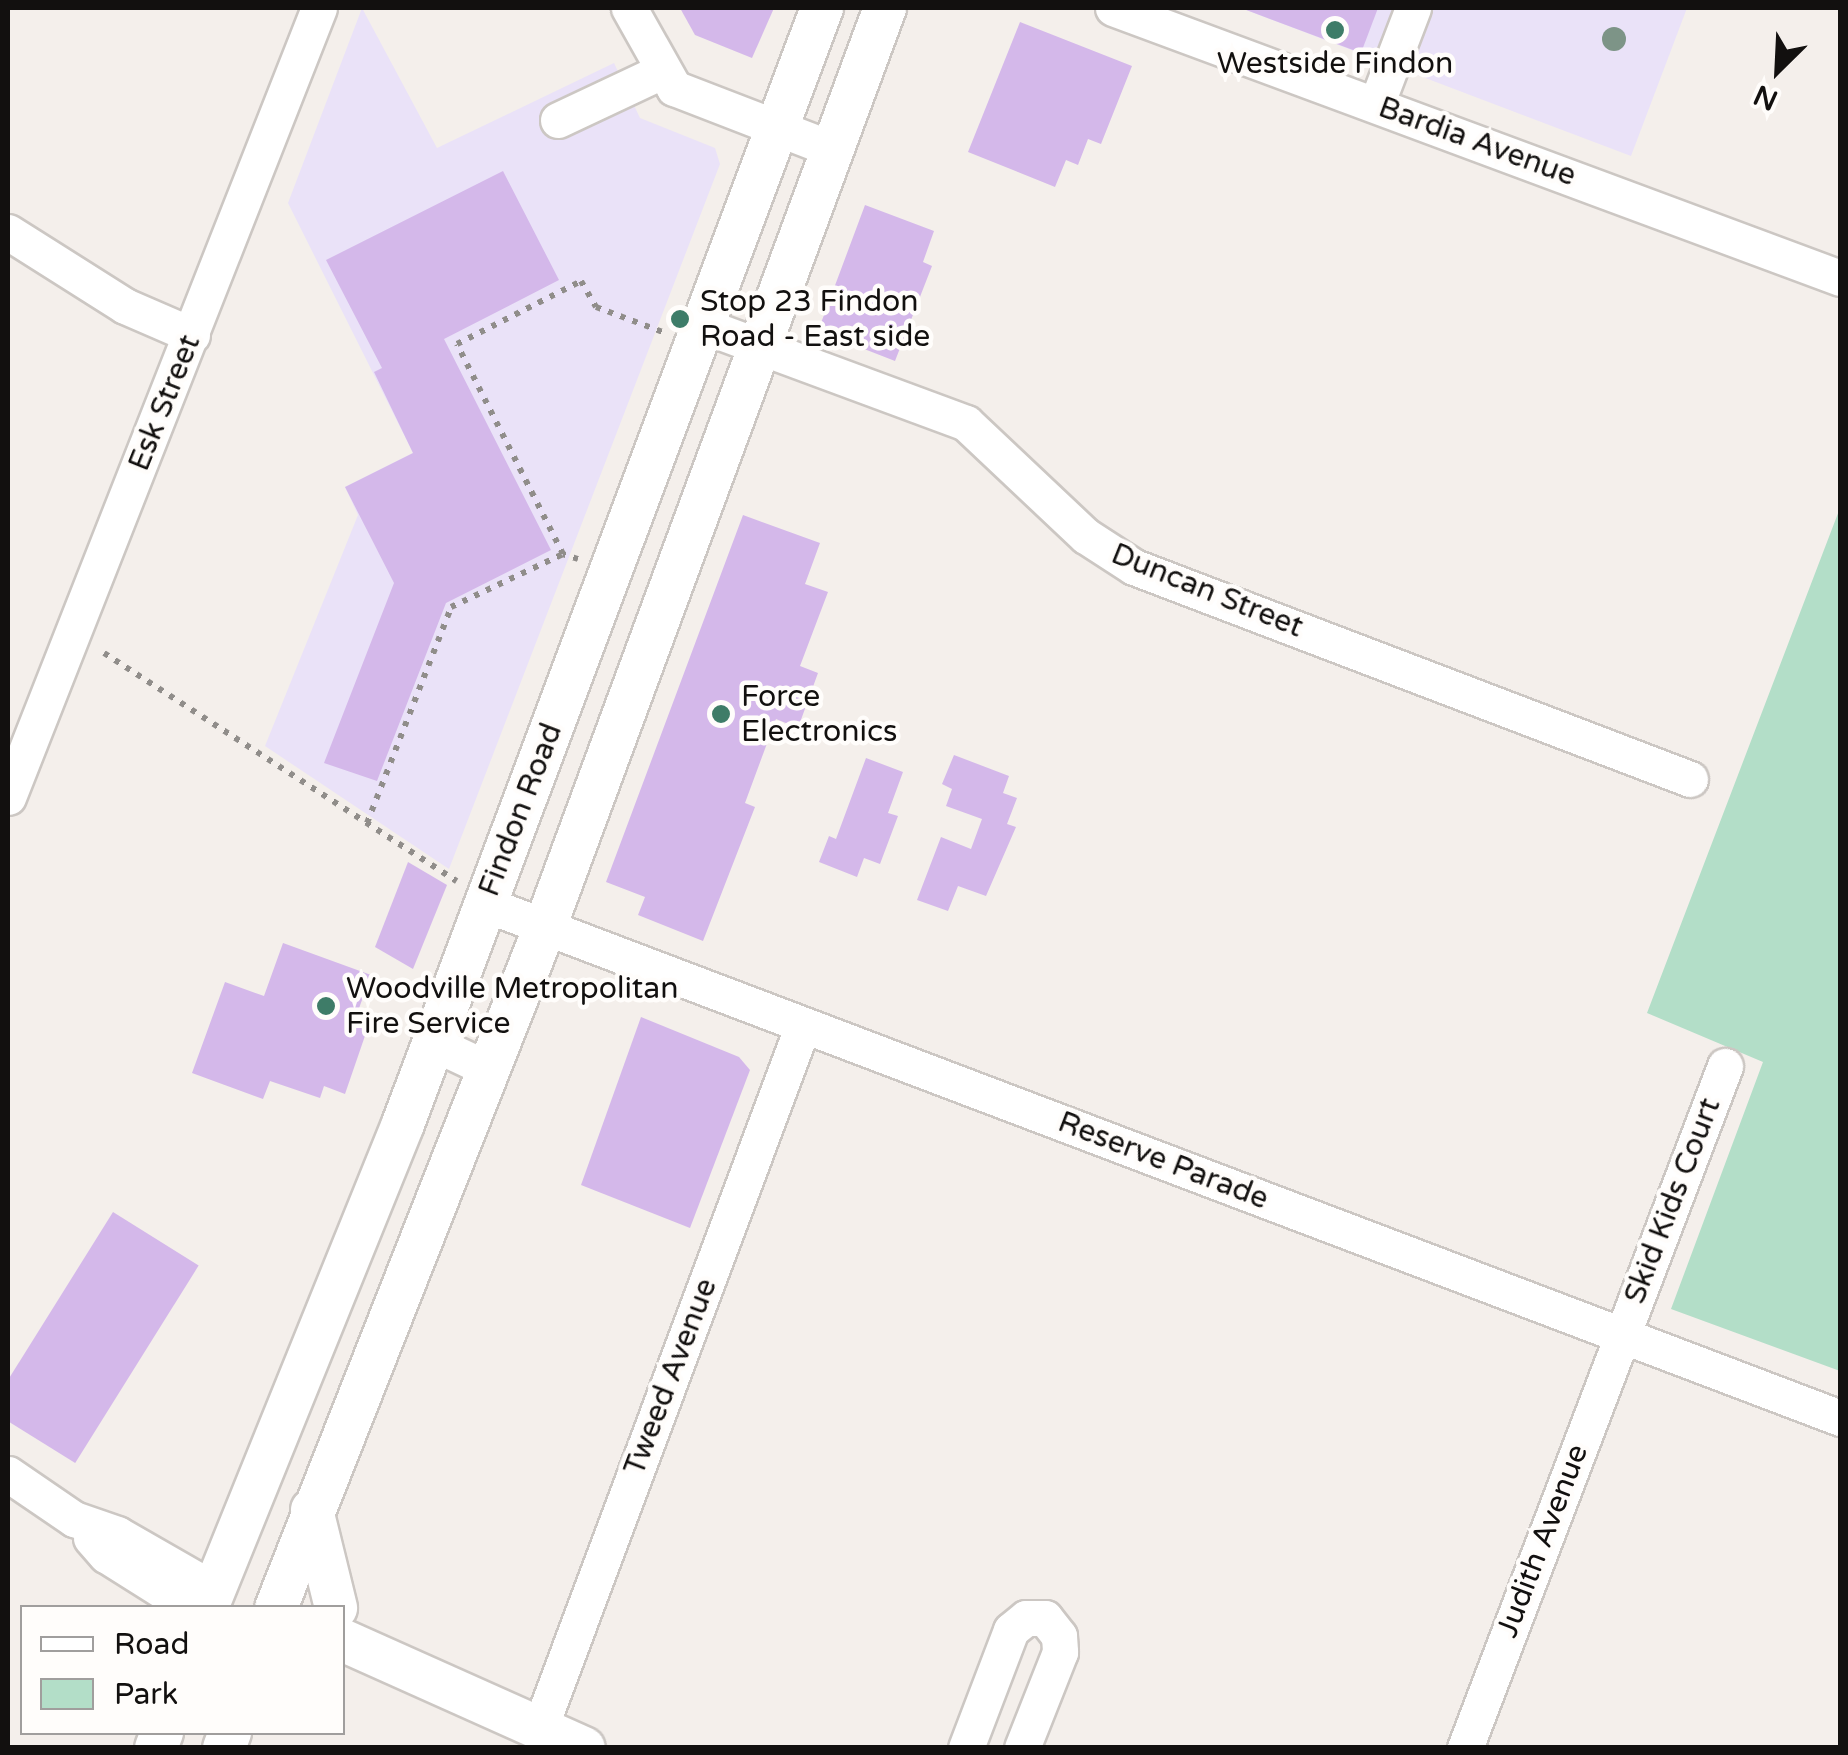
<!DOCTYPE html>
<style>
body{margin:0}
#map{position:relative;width:1848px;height:1755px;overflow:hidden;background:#f4efeb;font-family:"Varela Round",sans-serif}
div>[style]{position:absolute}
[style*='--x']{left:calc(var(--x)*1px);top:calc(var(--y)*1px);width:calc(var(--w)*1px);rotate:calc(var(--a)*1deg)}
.commercial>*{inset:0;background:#eae2f8}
.green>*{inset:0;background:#b3dec8}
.building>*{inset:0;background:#d4b8ea;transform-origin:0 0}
.path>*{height:6px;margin-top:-3px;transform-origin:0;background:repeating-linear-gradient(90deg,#908d8a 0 5px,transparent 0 13px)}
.roads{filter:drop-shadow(2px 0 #ccc7c3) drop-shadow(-2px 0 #ccc7c3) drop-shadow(0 2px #ccc7c3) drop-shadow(0 -2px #ccc7c3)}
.minor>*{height:35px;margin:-17.5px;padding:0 17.5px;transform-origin:17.5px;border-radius:17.5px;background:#fff}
.major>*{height:42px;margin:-21px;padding:0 21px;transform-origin:21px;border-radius:21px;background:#fff}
.trees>*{width:24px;height:24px;margin:-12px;border-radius:50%;background:#7d9487}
.dots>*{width:28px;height:28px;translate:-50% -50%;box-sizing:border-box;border:5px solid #fffdfb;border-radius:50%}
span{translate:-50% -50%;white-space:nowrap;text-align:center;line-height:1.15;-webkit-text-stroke:9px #fffdfb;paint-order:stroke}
.poi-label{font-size:30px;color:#12100f}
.left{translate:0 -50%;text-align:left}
.street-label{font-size:30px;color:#12100f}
.frame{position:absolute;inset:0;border:10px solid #12100f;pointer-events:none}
.legend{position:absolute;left:20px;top:1605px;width:325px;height:130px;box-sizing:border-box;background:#fffdfb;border:2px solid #a09e9d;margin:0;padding:12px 18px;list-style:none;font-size:30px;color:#12100f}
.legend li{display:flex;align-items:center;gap:20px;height:50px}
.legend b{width:50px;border:2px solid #a09e9d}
.north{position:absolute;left:1728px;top:20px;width:100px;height:100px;-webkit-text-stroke:8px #fffdfb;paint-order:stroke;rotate:204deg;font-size:28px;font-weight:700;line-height:40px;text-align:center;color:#12100f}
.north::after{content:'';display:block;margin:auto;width:35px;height:45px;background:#12100f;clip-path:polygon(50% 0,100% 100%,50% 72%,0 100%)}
</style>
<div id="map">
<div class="commercial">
<div style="clip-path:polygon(362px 8px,437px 148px,614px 63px,640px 118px,715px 148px,720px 164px,449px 869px,265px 746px,358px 515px,345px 487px,413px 453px,288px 203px)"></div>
<div style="clip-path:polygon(1241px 8px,1687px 8px,1631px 156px)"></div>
</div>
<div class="green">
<div style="clip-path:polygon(1840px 508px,1840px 1371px,1671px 1309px,1763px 1062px,1647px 1013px)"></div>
</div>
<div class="building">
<div style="clip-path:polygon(680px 8px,774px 8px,752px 58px,695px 35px)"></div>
<div style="clip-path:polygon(1241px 8px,1378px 8px,1361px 53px)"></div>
<div style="clip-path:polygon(1020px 22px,1132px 66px,1101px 144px,1088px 139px,1078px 165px,1066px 160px,1055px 187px,968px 152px)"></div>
<div style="clip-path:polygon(503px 171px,559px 280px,444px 339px,551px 550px,446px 603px,377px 781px,324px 763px,394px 583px,345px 487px,413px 453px,374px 372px,382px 368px,326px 260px)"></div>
<div style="clip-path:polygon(865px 205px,934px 231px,923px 262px,932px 266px,895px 361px,818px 331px)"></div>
<div style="clip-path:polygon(743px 515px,820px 543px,805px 584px,828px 592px,800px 666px,818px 673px,798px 728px,776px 719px,745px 803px,755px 807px,703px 941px,638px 915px,645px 897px,606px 882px)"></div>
<div style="clip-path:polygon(954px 755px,1009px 776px,1003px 793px,1017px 798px,1007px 824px,1016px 827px,986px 896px,958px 886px,948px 911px,917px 900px,941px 837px,971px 849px,982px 819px,946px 806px,952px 789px,942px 784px)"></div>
<div style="clip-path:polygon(866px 758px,903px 772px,888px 813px,898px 816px,880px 864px,864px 858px,857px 877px,819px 862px,829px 836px,836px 839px)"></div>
<div style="clip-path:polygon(408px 862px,447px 885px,413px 969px,375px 947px)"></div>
<div style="clip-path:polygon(283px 943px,371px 975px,353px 1025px,367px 1030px,345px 1094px,324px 1086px,320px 1098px,270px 1081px,263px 1099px,192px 1073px,225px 982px,264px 996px)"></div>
<div style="clip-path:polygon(641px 1017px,739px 1057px,750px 1070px,690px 1228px,581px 1185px)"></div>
<div style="left:113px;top:1212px;width:101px;height:233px;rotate:32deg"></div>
</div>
<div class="path">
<div style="--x:578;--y:559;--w:16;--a:-162"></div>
<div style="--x:563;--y:554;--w:235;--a:-116.8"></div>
<div style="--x:457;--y:344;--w:139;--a:-26.9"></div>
<div style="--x:581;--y:281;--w:30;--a:60"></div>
<div style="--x:596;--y:307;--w:72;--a:20.5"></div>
<div style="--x:104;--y:653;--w:420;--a:32.9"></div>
<div style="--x:367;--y:823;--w:232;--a:-68.7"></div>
<div style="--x:451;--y:607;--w:124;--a:-25.3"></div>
</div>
<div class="roads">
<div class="minor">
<div style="--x:629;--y:8;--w:92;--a:60.6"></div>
<div style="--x:674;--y:88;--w:169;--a:21.1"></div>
<div style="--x:1113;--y:8;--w:776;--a:20.37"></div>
<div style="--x:1376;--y:105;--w:104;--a:-69.1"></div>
<div style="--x:558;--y:120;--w:115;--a:-25.2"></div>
<div style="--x:8;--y:232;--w:138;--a:32.3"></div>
<div style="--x:125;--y:306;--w:73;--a:23.4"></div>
<div style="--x:704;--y:326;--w:279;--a:20.3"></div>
<div style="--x:966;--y:423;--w:165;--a:43.3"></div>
<div style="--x:1086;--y:536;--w:57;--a:32.9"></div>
<div style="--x:1134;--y:567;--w:595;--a:20.87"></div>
<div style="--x:8;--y:797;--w:848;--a:-68.49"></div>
<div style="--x:485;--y:904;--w:1449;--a:20.77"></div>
<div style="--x:433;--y:1043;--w:61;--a:25.3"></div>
<div style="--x:8;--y:1474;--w:80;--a:34.3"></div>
<div style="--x:74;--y:1519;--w:46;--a:19.2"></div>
<div style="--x:117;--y:1534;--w:111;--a:29.8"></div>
<div style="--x:91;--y:1538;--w:23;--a:49"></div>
<div style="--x:106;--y:1555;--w:99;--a:32.2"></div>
<div style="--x:539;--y:1730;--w:753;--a:-69.47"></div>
<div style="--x:966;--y:1748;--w:126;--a:-69.1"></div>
<div style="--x:1011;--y:1630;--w:19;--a:-39"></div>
<div style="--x:1026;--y:1618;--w:19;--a:0"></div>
<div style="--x:1045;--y:1618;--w:23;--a:52"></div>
<div style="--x:1059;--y:1636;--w:16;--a:86"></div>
<div style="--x:1060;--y:1652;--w:103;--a:111.6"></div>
<div style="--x:1465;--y:1748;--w:730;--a:-69.13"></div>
</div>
<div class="major">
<div style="--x:312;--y:1510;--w:101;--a:76.2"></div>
<div style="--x:207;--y:1608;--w:522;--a:-67.95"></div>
<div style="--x:403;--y:1124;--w:1192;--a:-69.42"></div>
<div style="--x:276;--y:1608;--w:732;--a:-68.45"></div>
<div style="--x:545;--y:927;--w:980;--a:-69.7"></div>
<div style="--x:342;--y:1640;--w:265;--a:24.1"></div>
<div style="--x:156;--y:1748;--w:17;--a:-69"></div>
<div style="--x:224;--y:1748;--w:17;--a:-69"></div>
</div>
</div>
<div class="trees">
<div style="left:1614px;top:39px"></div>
</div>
<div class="dots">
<div style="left:1335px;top:30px;background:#3e7c68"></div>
<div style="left:680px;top:319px;background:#3e7c68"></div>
<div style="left:721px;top:714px;background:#3e7c68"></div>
<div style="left:326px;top:1006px;background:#3e7c68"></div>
</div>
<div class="poi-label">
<span style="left:1335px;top:64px">Westside Findon</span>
<span class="left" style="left:700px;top:319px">Stop 23 Findon<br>Road - East side</span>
<span class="left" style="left:741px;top:714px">Force<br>Electronics</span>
<span class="left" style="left:346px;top:1006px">Woodville Metropolitan<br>Fire Service</span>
</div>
<div class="street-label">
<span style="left:1477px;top:142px;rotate:20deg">Bardia Avenue</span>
<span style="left:165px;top:403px;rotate:-68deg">Esk Street</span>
<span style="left:1207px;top:591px;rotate:22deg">Duncan Street</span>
<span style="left:521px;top:810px;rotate:-69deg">Findon Road</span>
<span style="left:1163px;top:1161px;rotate:21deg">Reserve Parade</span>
<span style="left:1673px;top:1201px;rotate:-69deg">Skid Kids Court</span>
<span style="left:671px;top:1377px;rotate:-69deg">Tweed Avenue</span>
<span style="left:1543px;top:1541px;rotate:-69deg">Judith Avenue</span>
</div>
<div class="frame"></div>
<ul class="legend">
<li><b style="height:12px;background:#fff"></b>Road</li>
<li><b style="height:28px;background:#b3dec8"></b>Park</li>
</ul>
<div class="north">N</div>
</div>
